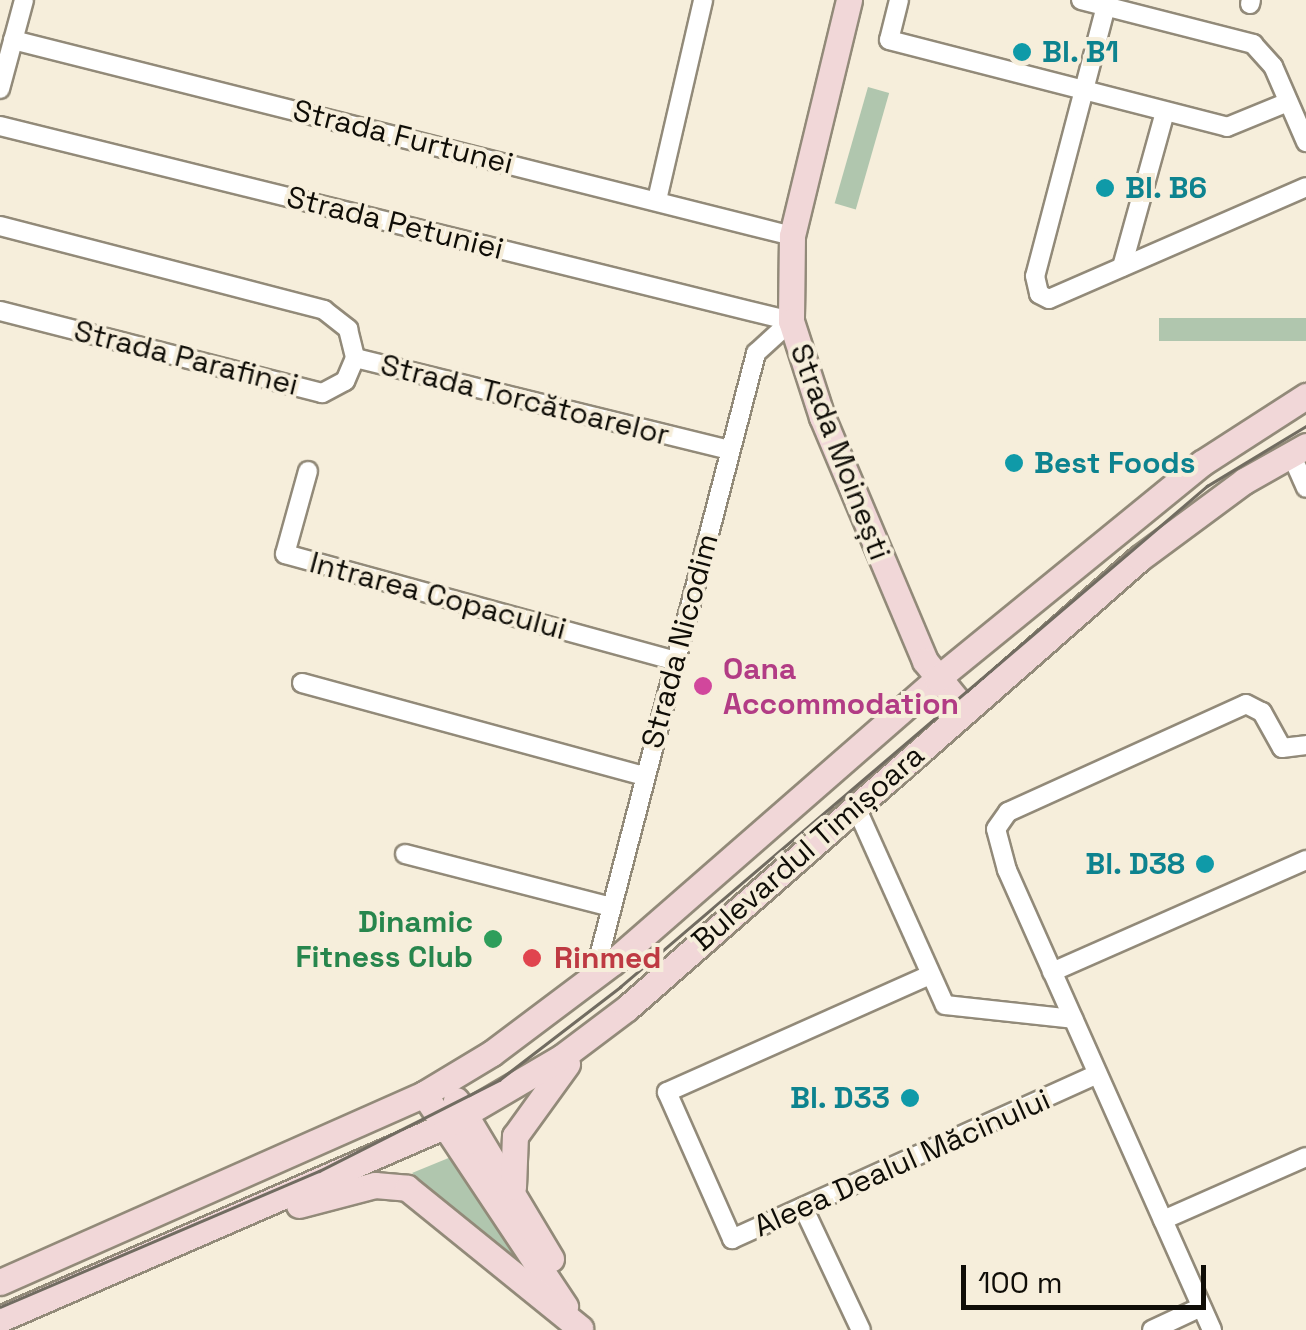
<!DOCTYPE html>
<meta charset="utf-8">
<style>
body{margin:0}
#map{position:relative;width:1306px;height:1330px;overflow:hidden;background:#f6eedb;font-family:"Space Grotesk",sans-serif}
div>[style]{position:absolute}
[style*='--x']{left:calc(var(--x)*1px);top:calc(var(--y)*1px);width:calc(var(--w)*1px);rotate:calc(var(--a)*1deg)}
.green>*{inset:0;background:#b0c6ae;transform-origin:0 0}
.roads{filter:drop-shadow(2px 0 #928a79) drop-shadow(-2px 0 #928a79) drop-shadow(0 2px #928a79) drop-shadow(0 -2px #928a79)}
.street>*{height:18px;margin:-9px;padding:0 9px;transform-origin:9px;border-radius:9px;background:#fff}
.secondary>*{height:25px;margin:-12.5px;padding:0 12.5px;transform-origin:12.5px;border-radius:12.5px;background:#f1d7d8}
.tram>*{height:2.5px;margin:-1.25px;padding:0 1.25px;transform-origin:1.25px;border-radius:1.25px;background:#716c61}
.dots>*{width:28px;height:28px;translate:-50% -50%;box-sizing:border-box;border:5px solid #f6eedb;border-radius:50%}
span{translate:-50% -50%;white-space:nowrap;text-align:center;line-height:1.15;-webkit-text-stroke:8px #f6eedb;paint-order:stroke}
.culture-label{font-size:30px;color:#0d838f;font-weight:700}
.left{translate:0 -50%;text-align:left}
.right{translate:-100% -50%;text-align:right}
.street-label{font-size:30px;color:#0f0d07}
.hotel-label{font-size:30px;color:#b23c85;font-weight:700}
.leisure-label{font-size:30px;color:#27864d;font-weight:700}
.health-label{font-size:30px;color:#be3a42;font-weight:700}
.scale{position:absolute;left:961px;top:1265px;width:245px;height:45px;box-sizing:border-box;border:5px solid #0f0d07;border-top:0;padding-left:12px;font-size:30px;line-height:35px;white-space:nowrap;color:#0f0d07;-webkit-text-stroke:8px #f6eedb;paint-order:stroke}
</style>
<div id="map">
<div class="green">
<div style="left:868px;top:87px;width:22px;height:121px;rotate:16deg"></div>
<div style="left:1306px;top:318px;width:23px;height:147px;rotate:90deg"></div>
<div style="clip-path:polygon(451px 1157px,521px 1262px,519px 1264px,412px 1173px)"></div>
</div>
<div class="roads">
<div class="street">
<div style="--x:899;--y:0;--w:41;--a:104"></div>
<div style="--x:889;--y:40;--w:349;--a:14.4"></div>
<div style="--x:1227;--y:127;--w:66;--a:-22.3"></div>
<div style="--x:1081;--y:0;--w:178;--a:14.3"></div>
<div style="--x:1253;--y:44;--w:30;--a:48"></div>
<div style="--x:1273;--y:66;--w:83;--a:66.5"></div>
<div style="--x:1250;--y:4;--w:4;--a:-76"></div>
<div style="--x:1106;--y:6;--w:279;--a:104.7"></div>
<div style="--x:1035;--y:276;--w:18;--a:77"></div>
<div style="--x:1039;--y:294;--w:11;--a:27"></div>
<div style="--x:1049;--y:299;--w:280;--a:-23.5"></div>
<div style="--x:13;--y:40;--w:803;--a:14.12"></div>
<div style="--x:0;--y:89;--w:92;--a:-74.9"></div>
<div style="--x:0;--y:126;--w:815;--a:13.85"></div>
<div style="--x:657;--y:200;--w:205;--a:-77"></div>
<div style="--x:0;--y:226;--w:335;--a:14.5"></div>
<div style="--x:324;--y:310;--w:31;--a:38"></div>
<div style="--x:348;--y:329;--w:30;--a:76"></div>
<div style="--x:355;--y:358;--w:25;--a:113"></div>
<div style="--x:345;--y:381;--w:26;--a:152"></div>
<div style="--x:322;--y:393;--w:332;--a:-165.7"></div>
<div style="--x:1122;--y:267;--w:161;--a:-74.5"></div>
<div style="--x:355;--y:358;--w:386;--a:13.8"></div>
<div style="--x:1291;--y:454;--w:37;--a:66"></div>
<div style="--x:308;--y:471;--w:86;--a:105.5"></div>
<div style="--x:285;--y:554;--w:404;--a:15.3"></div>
<div style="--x:302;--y:683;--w:355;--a:15.2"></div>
<div style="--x:855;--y:805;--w:219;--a:65.8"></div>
<div style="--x:945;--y:1005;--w:129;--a:6.2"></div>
<div style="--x:405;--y:854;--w:213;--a:14.4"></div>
<div style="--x:1052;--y:972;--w:278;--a:-23.8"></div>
<div style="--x:930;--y:975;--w:288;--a:156"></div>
<div style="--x:667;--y:1092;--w:161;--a:66.1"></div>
<div style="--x:732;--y:1239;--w:401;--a:-24.3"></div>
<div style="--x:594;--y:976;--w:644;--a:-75.42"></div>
<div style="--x:756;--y:353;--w:47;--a:-42.4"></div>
<div style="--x:803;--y:1207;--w:136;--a:64.8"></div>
<div style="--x:1163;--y:1220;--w:156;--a:-23.8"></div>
<div style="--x:1152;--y:1330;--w:54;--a:-25.1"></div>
<div style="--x:1212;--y:1330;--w:504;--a:-114.02"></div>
<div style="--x:1007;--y:870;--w:42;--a:-105"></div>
<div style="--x:996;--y:829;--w:21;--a:-55"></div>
<div style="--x:1008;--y:812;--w:261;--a:-24.4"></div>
<div style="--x:1246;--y:704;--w:18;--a:27"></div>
<div style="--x:1262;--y:712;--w:41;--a:60.9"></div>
<div style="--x:1282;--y:748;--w:24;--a:-7"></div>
</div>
<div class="secondary">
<div style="--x:849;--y:0;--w:243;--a:103.6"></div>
<div style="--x:792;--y:236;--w:85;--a:90.7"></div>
<div style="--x:791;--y:321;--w:101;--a:72.1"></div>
<div style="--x:822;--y:417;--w:265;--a:67.1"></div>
<div style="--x:925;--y:661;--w:63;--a:50.8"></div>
<div style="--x:424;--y:1094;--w:255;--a:56.4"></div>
<div style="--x:456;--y:1100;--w:185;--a:59.1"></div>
<div style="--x:513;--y:1187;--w:51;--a:-87.8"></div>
<div style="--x:515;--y:1136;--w:89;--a:-54.2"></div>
<div style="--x:299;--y:1205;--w:79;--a:-14.7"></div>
<div style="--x:375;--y:1185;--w:32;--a:5"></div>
<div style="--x:407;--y:1188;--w:223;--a:39"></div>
<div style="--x:0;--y:1282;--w:464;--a:-23.9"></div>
<div style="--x:424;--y:1094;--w:79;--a:-31.1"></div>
<div style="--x:492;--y:1053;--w:151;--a:-36.9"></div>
<div style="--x:613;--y:962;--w:430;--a:-41.1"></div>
<div style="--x:937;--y:679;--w:342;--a:-39.2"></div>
<div style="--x:1202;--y:463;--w:124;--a:-32.8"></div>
<div style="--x:0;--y:1319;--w:486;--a:-23.5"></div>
<div style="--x:446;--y:1125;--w:134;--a:-30.4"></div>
<div style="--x:562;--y:1057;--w:81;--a:-37"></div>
<div style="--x:627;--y:1008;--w:682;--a:-41.26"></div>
<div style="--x:1140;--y:558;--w:129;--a:-36.5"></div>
<div style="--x:1244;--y:481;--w:71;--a:-29.4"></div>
</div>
</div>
<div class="tram">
<div style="--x:0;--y:1307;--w:347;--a:-23.1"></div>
<div style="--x:319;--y:1171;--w:202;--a:-26.8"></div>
<div style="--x:499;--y:1080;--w:153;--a:-37.5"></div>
<div style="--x:620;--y:987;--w:772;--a:-40.48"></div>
<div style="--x:1207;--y:486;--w:116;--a:-31.2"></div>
</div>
<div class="dots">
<div style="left:1022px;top:52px;background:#0f9aa8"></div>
<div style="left:1105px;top:188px;background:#0f9aa8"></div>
<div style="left:1014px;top:463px;background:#0f9aa8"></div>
<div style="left:703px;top:686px;background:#d1479c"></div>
<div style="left:1205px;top:864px;background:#0f9aa8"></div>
<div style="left:493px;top:939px;background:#2e9e5b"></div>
<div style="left:532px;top:958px;background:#e0444e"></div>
<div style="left:910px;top:1098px;background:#0f9aa8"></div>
</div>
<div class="culture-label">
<span class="left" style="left:1042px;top:52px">Bl. B1</span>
<span class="left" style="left:1125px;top:188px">Bl. B6</span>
<span class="left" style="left:1034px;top:463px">Best Foods</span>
<span class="right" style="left:1185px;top:864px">Bl. D38</span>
<span class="right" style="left:890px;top:1098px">Bl. D33</span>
</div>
<div class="street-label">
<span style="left:403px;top:137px;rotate:14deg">Strada Furtunei</span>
<span style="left:395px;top:223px;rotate:14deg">Strada Petuniei</span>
<span style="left:186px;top:358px;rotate:14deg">Strada Parafinei</span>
<span style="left:525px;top:400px;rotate:14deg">Strada Torcătoarelor</span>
<span style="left:840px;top:452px;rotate:69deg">Strada Moinești</span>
<span style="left:438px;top:596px;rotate:15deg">Intrarea Copacului</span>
<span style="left:680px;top:641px;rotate:-75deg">Strada Nicodim</span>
<span style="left:808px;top:848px;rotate:-41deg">Bulevardul Timișoara</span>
<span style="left:902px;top:1163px;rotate:-24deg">Aleea Dealul Măcinului</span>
</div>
<div class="hotel-label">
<span class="left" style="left:723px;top:686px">Oana<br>Accommodation</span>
</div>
<div class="leisure-label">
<span class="right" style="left:473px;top:939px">Dinamic<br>Fitness Club</span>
</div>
<div class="health-label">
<span class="left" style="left:554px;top:958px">Rinmed</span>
</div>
<div class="scale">100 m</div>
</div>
